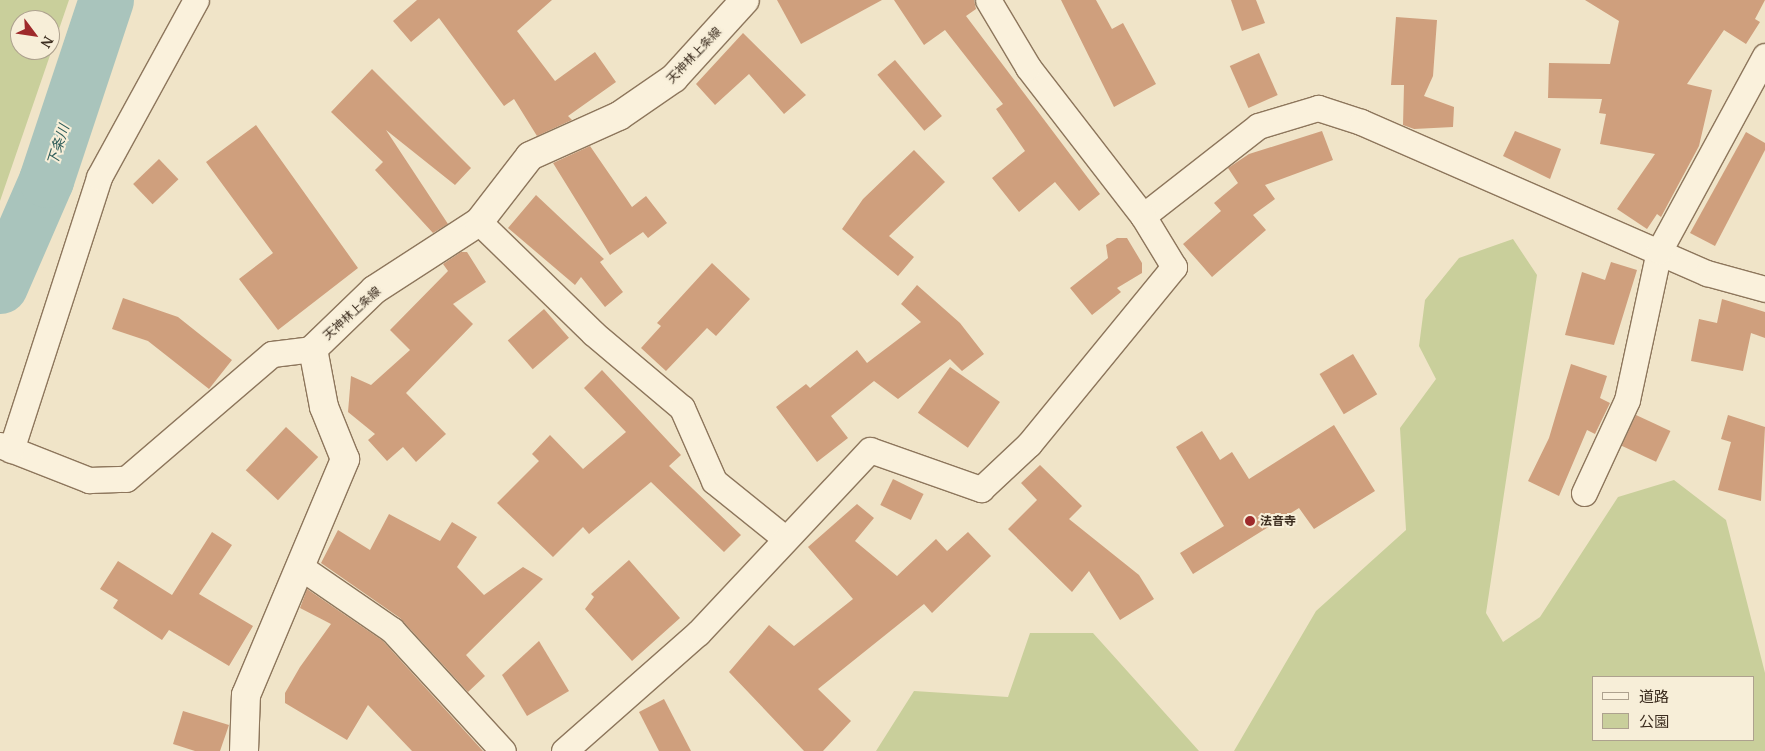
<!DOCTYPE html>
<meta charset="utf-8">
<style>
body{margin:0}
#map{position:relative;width:1765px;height:751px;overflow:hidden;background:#f0e4c8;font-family:"PT Serif","Noto Sans JP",serif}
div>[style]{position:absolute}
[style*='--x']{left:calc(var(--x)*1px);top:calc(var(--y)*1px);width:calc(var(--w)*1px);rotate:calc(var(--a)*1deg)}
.green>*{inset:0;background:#c9cf9b}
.river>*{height:55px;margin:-27.5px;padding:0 27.5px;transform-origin:27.5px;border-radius:27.5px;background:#a9c4bc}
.building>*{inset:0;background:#cf9f7d;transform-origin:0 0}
.roads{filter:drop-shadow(1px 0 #8d765c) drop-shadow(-1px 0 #8d765c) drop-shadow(0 1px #8d765c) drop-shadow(0 -1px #8d765c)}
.minor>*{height:25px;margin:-12.5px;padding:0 12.5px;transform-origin:12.5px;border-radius:12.5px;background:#faf1dc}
.secondary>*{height:28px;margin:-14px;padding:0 14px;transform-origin:14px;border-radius:14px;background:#faf1dc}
.dots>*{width:14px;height:14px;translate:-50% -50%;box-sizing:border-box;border:2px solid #f7eed8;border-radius:50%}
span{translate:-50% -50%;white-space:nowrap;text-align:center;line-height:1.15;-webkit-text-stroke:4px #f7eed8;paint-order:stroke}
.street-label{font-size:12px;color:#3d2e20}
.poi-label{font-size:12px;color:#3d2e20;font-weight:700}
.left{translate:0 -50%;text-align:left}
.water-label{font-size:14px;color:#2f5d5a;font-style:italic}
.legend{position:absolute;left:1592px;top:676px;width:162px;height:65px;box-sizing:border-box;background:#f7eed8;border:1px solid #ada18e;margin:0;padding:6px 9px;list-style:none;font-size:15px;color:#3d2e20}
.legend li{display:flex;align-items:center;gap:10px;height:25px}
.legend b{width:25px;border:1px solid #ada18e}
.north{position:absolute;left:10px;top:10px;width:50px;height:50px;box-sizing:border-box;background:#f7eed8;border:1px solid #ada18e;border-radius:50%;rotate:121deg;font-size:14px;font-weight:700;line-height:20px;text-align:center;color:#3d2e20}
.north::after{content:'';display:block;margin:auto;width:18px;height:22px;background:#9e2a2b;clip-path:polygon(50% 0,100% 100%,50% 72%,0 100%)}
</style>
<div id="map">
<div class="green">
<div style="clip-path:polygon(evenodd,0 0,69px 0,0 201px,0 0,20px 20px,50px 20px,50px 50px,20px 50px,20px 20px)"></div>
<div style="clip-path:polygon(evenodd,1513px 239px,1537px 275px,1486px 613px,1503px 642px,1540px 617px,1618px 497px,1674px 480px,1726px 520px,1765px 673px,1765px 751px,1234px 751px,1316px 611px,1406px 530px,1400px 428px,1436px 379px,1419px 346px,1425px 300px,1459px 258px,1513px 239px,1754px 677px,1754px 740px,1594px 740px,1594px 677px,1754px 677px)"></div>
<div style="clip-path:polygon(1030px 633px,1093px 633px,1199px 751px,876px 751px,914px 691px,1008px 697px)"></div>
</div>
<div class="river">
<div style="--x:0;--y:286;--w:116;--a:-66.5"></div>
<div style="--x:46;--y:180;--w:190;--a:-71.6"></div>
</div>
<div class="building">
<div style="clip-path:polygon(417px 0,552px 0,517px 31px,555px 81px,595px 52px,616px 82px,568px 116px,572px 120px,537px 136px,514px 99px,504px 106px,439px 18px,411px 42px,393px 21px)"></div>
<div style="clip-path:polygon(777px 0,882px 0,801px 44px)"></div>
<div style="clip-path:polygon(894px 0,974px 0,976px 9px,966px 16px,1100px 194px,1079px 211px,1055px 182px,1019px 212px,992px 178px,1025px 151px,996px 109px,1003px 104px,945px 30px,924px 45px)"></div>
<div style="clip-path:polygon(1061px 0,1096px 0,1112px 29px,1123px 23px,1156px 84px,1114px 107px)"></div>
<div style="clip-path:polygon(1231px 0,1256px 0,1265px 23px,1242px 31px)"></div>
<div style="clip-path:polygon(1585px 0,1765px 0,1755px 19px,1760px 22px,1746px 44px,1724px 30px,1687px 84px,1712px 90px,1699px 146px,1661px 217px,1657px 214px,1647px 229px,1617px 209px,1655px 154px,1600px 144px,1606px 114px,1599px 113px,1602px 99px,1548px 98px,1549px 63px,1610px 64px,1619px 21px)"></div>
<div style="clip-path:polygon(1396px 17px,1437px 20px,1433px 76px,1424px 96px,1454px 107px,1453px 127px,1414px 129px,1403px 125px,1404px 85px,1391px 85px)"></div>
<div style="clip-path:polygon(743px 33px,806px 95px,784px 114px,749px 74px,715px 105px,696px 84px)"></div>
<div style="left:1259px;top:53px;width:46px;height:32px;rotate:66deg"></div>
<div style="left:895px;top:60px;width:73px;height:23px;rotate:50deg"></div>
<div style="clip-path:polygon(372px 69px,471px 168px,455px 185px,386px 130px,448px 224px,433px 233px,375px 170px,383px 162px,331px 112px)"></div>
<div style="clip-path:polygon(256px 125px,358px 268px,278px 330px,239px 279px,273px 253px,206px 162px)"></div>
<div style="clip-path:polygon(1322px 131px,1333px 160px,1265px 185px,1275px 199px,1253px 215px,1266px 230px,1212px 277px,1183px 244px,1221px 211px,1214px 203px,1238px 183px,1228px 168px,1249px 154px)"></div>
<div style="clip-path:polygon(1515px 131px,1561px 149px,1550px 179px,1503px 156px)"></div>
<div style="clip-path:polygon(1746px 132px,1765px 143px,1765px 150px,1715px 246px,1690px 233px)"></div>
<div style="clip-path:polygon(590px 146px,632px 207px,646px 196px,667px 223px,648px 238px,643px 232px,610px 255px,553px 163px)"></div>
<div style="clip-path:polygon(914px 150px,945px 182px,889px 236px,914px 257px,898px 276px,842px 229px,863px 199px)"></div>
<div style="left:159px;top:159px;width:28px;height:36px;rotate:46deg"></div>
<div style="clip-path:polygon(536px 195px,604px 259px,600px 262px,623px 292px,605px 307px,581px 277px,575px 285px,508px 228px)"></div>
<div style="clip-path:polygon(1117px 238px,1127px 238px,1142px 263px,1142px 273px,1117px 288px,1121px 292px,1092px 315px,1070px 288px,1108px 258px,1106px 245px)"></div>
<div style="clip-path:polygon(461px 252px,467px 252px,486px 282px,453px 304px,473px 324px,406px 393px,446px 434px,416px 462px,403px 447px,387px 461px,368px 440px,375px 434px,348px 412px,351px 376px,371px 385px,410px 350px,390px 330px,448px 271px,443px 264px)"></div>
<div style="clip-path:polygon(1611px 262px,1637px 270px,1614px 345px,1565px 335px,1582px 272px,1605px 280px)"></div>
<div style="clip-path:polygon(712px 263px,750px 299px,716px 336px,707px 328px,666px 371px,641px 348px,661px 326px,657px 323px)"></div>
<div style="clip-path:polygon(917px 285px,960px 323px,984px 354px,962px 371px,950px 359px,898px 399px,874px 381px,831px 416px,848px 438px,817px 462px,776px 407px,806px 384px,810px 388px,857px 350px,867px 363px,921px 322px,901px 304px)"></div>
<div style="clip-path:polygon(123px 298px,178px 317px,232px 360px,209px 389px,148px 341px,112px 329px)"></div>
<div style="clip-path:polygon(1722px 299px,1765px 312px,1765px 338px,1751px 333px,1743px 371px,1691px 361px,1699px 319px,1717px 323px)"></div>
<div style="left:544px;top:309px;width:38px;height:48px;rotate:49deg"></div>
<div style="left:1353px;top:354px;width:47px;height:39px;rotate:59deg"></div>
<div style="clip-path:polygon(1571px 364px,1607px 376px,1600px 398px,1610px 403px,1595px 434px,1587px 430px,1559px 496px,1528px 481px,1549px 438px)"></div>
<div style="left:950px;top:367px;width:61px;height:56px;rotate:35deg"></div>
<div style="clip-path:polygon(602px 370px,681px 455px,669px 466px,741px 535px,724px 552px,651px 482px,589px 534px,583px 527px,553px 557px,497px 503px,539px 461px,532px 454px,550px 435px,583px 469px,626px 432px,584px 388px)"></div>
<div style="left:1636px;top:415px;width:38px;height:34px;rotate:25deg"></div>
<div style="clip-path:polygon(1728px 415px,1765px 427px,1761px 501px,1718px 490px,1731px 442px,1721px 439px)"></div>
<div style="clip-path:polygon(1334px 425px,1375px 491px,1314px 529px,1299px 508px,1193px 574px,1180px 553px,1224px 526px,1176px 447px,1202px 431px,1220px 460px,1232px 452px,1249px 479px)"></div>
<div style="left:286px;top:427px;width:44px;height:59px;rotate:43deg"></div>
<div style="clip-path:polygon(1040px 465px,1082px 506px,1069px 519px,1139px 575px,1154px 599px,1120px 620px,1089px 571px,1072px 592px,1008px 529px,1037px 500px,1021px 483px)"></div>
<div style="left:893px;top:479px;width:34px;height:29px;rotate:26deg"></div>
<div style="clip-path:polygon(857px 504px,874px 518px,855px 541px,897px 576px,936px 539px,947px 551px,968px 532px,991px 556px,932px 613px,924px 604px,818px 689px,851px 721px,823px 751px,804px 751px,729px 672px,769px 625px,794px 646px,853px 599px,808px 547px)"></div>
<div style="clip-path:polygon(389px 514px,440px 541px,452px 522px,477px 537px,457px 567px,484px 595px,523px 567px,543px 579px,466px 655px,485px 676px,468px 692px,400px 618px,321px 563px,338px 530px,370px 550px)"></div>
<div style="clip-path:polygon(212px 532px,232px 545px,199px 594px,253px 626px,229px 666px,169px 630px,162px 640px,113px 608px,118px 600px,100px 589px,118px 561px,172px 595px)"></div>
<div style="clip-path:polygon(629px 560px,680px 618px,632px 661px,585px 609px,594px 597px,591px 594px)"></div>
<div style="clip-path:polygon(307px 589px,383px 641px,483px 751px,412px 751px,368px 705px,347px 740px,285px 703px,285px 693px,300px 667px,331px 624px,300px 608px)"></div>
<div style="clip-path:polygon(539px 641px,569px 691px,527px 716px,502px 675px)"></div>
<div style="clip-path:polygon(664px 699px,691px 751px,659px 751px,639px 712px)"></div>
<div style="clip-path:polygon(183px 711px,229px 725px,220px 751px,195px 751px,173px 744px)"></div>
</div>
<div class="roads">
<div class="minor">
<div style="--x:1143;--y:216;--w:146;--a:-38"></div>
<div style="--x:1258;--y:126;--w:63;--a:-16.7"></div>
<div style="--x:1318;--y:108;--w:45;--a:18"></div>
<div style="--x:1361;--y:122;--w:378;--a:23.6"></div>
<div style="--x:1707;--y:273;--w:60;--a:15.4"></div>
<div style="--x:479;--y:222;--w:159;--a:44.2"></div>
<div style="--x:593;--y:333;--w:116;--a:40.1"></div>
<div style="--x:682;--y:408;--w:80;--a:66.3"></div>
<div style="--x:714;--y:481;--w:92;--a:38.9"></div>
<div style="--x:0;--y:445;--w:96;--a:21.5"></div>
<div style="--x:89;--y:480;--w:37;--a:-2"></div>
<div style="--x:126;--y:479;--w:192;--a:-40.6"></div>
<div style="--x:272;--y:354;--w:41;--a:-7"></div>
<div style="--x:11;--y:450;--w:287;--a:-72.1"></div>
<div style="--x:99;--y:177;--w:202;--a:-61.3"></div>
<div style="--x:1584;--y:493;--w:102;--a:-65.2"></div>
<div style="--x:1627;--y:400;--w:152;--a:-77.9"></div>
<div style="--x:1659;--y:251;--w:222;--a:-61.5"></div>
<div style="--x:299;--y:566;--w:113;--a:34.5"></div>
<div style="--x:392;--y:630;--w:164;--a:47.5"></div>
<div style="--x:564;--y:751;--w:179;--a:-41.4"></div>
<div style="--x:698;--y:633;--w:251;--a:-46.8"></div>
<div style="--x:870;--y:450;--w:118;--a:19.4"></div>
<div style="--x:981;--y:489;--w:66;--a:-43.2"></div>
<div style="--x:1029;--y:444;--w:229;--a:-50.7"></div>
<div style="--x:1174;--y:267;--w:60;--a:-121.3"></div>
<div style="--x:1143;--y:216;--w:188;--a:-127.7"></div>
<div style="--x:1028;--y:67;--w:78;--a:-120.8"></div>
</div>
<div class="secondary">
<div style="--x:244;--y:751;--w:56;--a:-88"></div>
<div style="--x:246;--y:695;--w:256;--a:-67.2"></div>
<div style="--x:345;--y:459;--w:56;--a:-112"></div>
<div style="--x:324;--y:407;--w:59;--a:-100.7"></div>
<div style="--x:313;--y:349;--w:85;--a:-44"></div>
<div style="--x:374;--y:290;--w:125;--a:-32.9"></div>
<div style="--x:479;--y:222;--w:83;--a:-52.3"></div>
<div style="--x:530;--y:156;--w:98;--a:-24.2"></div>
<div style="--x:619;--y:116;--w:67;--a:-34.6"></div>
<div style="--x:674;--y:78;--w:105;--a:-47.7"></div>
</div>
</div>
<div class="dots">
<div style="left:1250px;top:521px;background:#9e2a2b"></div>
</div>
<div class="street-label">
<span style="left:694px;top:55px;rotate:-46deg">天神林上条線</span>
<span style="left:352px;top:313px;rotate:-42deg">天神林上条線</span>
</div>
<div class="poi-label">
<span class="left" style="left:1260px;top:521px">法音寺</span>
</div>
<div class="water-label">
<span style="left:58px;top:145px;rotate:-72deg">下条川</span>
</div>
<ul class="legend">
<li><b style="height:6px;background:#faf1dc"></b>道路</li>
<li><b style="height:14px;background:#c9cf9b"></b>公園</li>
</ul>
<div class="north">N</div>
</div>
